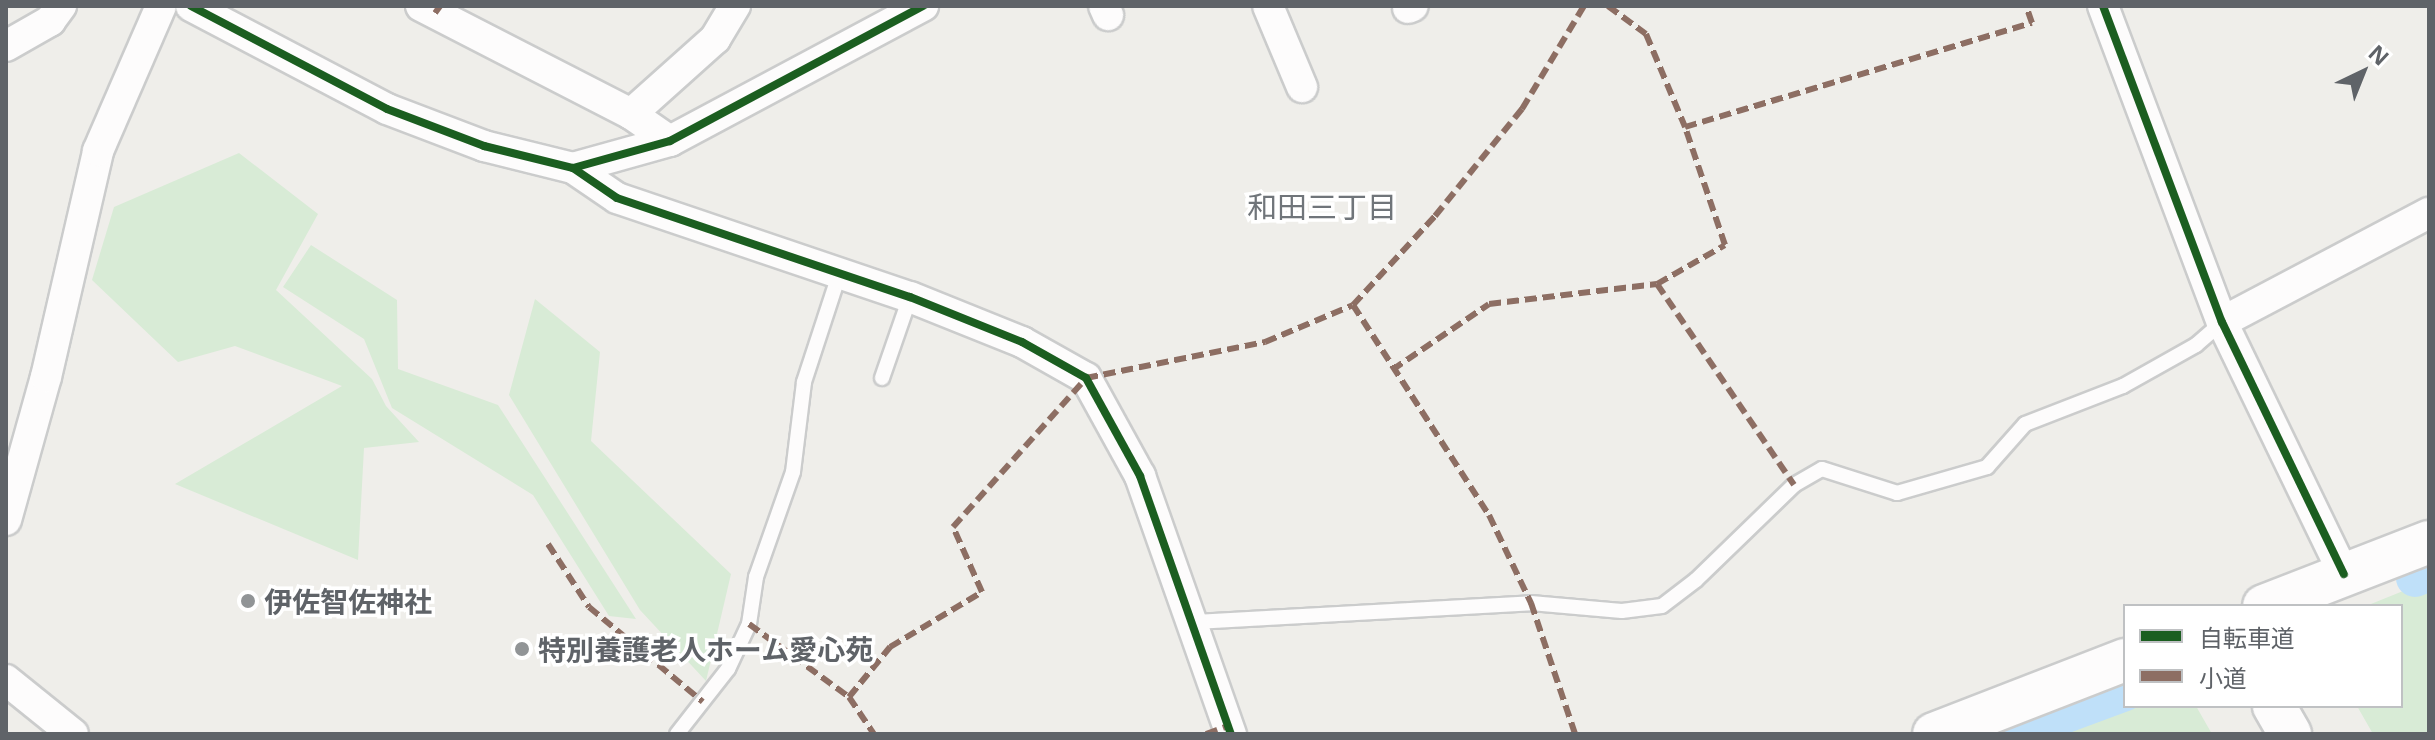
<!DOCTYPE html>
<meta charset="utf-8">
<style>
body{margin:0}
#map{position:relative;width:2435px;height:740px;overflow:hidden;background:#efeeea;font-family:"Noto Sans","Noto Sans JP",sans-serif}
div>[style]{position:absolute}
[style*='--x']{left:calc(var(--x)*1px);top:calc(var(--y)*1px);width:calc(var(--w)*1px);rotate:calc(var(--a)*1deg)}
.green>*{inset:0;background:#d8ebd6}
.canal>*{height:38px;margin:-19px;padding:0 19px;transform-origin:19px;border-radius:19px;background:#bfe0f9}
.roads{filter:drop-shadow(2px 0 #cbcccc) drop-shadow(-2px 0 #cbcccc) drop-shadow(0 2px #cbcccc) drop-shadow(0 -2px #cbcccc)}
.lane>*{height:14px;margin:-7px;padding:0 7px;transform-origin:7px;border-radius:7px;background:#fdfcfc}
.street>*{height:30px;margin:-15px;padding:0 15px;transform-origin:15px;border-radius:15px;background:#fdfcfc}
.secondary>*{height:42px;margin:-21px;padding:0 21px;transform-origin:21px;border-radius:21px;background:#fdfcfc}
.quiet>*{height:6px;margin-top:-3px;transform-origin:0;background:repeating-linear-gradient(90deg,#8d6e63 0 12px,transparent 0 18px)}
.cycleway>*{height:8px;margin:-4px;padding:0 4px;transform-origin:4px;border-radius:4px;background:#1b5e20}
.dots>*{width:22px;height:22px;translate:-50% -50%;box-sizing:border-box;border:4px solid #fff;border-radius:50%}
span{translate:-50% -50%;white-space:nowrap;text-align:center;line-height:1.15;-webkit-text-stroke:7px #fff;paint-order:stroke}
.poi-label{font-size:28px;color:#5f6368;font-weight:700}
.left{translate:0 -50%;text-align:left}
.neighbourhood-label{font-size:30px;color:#70757a}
.frame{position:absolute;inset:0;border:8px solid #5f6368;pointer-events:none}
.legend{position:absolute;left:2123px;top:604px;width:280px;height:104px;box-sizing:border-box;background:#fff;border:2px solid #bfc1c3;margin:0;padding:10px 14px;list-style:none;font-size:24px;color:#5f6368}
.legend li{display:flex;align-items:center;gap:16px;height:40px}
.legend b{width:40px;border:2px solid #bfc1c3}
.north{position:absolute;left:2323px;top:32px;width:80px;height:80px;-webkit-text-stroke:6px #fff;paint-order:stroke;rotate:43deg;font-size:22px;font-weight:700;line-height:32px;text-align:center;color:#5f6368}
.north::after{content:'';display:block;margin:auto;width:28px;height:36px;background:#5f6368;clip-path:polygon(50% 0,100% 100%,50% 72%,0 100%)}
</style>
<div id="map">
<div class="green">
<div style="clip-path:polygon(239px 153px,318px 214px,276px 290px,372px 379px,386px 406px,419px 442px,364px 448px,358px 560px,175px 484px,342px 386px,235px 346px,178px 362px,92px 280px,114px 207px)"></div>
<div style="clip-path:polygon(311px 245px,397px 300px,398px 369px,498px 405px,636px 619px,609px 616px,533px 495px,392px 408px,364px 339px,283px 287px)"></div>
<div style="clip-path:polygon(535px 299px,600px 352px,591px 441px,731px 574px,706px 681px,640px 610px,509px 395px)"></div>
<div style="clip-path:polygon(2429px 560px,2429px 734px,2373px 734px,2357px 706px,2401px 706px,2401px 606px,2366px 606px,2408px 589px,2401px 571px)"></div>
<div style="clip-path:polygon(2125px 685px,2125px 706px,2196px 706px,2212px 734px,1994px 734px)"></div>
</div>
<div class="canal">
<div style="--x:2415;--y:578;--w:15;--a:-23"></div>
<div style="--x:2012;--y:734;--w:121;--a:-20.4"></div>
</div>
<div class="roads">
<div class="lane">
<div style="--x:882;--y:378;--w:86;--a:-70.9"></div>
<div style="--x:1195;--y:622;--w:337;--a:-3.2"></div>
<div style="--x:1531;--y:603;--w:91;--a:5"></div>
<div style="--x:1622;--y:611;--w:40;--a:-7.1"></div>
<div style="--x:1662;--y:606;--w:43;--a:-37.4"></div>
<div style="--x:1696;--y:580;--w:136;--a:-44.1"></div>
<div style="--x:1794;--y:485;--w:32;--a:-30"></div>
<div style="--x:1822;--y:469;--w:79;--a:17.7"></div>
<div style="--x:1897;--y:493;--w:94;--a:-16.1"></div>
<div style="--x:1987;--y:467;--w:57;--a:-48.5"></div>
<div style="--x:2025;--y:424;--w:105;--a:-21.2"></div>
<div style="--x:2123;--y:386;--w:84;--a:-29.3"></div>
<div style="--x:2196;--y:345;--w:35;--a:-41"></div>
<div style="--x:677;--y:734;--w:83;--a:-51.9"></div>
<div style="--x:728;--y:669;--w:50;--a:-65"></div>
<div style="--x:749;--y:624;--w:48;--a:-81.5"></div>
<div style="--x:756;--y:577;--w:111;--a:-70.6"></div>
<div style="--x:793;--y:472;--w:91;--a:-83"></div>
<div style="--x:804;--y:382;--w:113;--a:-71.9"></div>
</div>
<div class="street">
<div style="--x:191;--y:6;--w:221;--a:27.7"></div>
<div style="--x:387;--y:109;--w:104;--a:20.9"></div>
<div style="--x:484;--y:146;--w:92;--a:13.9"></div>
<div style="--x:573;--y:168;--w:101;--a:-15.6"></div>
<div style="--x:670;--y:141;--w:287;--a:-28.1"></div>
<div style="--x:421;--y:6;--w:236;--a:27.2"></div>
<div style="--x:631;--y:114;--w:47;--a:34.7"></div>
<div style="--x:1104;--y:6;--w:10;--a:66"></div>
<div style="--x:1268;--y:6;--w:88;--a:67.2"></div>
<div style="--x:2103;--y:6;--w:338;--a:69.4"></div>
<div style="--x:2222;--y:322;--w:280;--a:64.2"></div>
<div style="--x:1408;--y:8;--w:5;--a:-22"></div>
<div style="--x:6;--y:46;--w:51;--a:-29.6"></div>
<div style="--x:50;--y:21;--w:19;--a:-54"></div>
<div style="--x:631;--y:114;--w:113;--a:-41.8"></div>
<div style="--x:715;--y:39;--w:39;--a:-59"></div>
<div style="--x:573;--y:168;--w:53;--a:34.3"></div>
<div style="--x:617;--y:198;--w:309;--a:18.7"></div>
<div style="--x:910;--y:297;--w:121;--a:21.9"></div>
<div style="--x:1022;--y:342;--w:73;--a:29.4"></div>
<div style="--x:1086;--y:378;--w:112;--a:61.1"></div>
<div style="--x:1140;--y:476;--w:274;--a:70.6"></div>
<div style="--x:2222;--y:322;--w:234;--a:-27.8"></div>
<div style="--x:6;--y:520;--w:148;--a:-74.4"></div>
<div style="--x:46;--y:377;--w:232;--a:-77"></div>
<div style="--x:98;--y:151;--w:158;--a:-66.5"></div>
<div style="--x:6;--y:680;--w:86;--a:38.9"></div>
</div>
<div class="secondary">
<div style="--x:2264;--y:606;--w:177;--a:-21.2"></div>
<div style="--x:2274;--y:706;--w:32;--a:60"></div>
<div style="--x:1934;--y:734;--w:205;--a:-21.2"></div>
</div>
</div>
<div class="quiet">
<div style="--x:1608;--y:6;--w:47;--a:36.4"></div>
<div style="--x:1646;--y:34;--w:101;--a:67.2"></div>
<div style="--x:1685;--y:127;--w:362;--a:-16.7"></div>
<div style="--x:2032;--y:23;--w:18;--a:-109"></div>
<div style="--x:435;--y:13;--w:9;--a:-54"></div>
<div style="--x:1657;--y:284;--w:78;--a:-29.8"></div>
<div style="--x:1725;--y:245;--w:125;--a:-108.7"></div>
<div style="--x:1353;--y:305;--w:250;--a:57.1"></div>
<div style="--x:1489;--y:515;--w:98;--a:64.5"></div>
<div style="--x:1531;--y:603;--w:138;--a:71.4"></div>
<div style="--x:1392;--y:370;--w:117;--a:-34.2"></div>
<div style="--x:1489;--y:304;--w:169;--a:-6.8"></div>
<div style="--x:1657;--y:284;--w:243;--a:55.7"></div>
<div style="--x:548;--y:544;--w:75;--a:56.9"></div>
<div style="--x:589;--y:607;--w:148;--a:39.8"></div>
<div style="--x:749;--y:624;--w:124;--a:36.1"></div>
<div style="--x:849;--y:697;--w:45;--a:56"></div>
<div style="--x:849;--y:697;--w:65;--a:-50.6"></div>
<div style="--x:890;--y:647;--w:107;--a:-30.9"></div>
<div style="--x:982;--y:592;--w:71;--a:-114"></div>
<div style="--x:953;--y:527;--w:200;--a:-48.2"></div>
<div style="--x:1086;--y:378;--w:183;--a:-11.4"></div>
<div style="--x:1265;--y:342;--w:95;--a:-22.8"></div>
<div style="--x:1353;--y:305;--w:121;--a:-47.3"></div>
<div style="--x:1435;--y:216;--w:138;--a:-50.9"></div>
<div style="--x:1522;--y:109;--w:120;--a:-59"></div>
<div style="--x:1206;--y:734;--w:23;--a:-20"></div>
</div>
<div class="cycleway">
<div style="--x:191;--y:6;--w:221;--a:27.7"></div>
<div style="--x:387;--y:109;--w:104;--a:20.9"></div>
<div style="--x:484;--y:146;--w:92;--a:13.9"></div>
<div style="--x:573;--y:168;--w:101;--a:-15.6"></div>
<div style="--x:670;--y:141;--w:287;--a:-28.1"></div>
<div style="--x:2103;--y:6;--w:338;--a:69.4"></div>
<div style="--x:2222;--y:322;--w:280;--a:64.2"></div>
<div style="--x:573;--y:168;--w:53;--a:34.3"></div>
<div style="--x:617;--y:198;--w:309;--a:18.7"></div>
<div style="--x:910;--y:297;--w:121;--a:21.9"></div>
<div style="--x:1022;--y:342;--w:73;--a:29.4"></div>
<div style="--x:1086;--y:378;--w:112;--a:61.1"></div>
<div style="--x:1140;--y:476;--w:274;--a:70.6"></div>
</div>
<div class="dots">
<div style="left:248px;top:601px;background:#919496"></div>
<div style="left:522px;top:649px;background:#919496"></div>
</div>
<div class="poi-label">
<span class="left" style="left:264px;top:601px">伊佐智佐神社</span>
<span class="left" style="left:538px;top:649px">特別養護老人ホーム愛心苑</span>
</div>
<div class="neighbourhood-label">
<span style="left:1322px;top:207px">和田三丁目</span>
</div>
<div class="frame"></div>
<ul class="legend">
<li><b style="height:10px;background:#1b5e20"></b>自転車道</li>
<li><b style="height:10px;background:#8d6e63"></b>小道</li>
</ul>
<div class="north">N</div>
</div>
